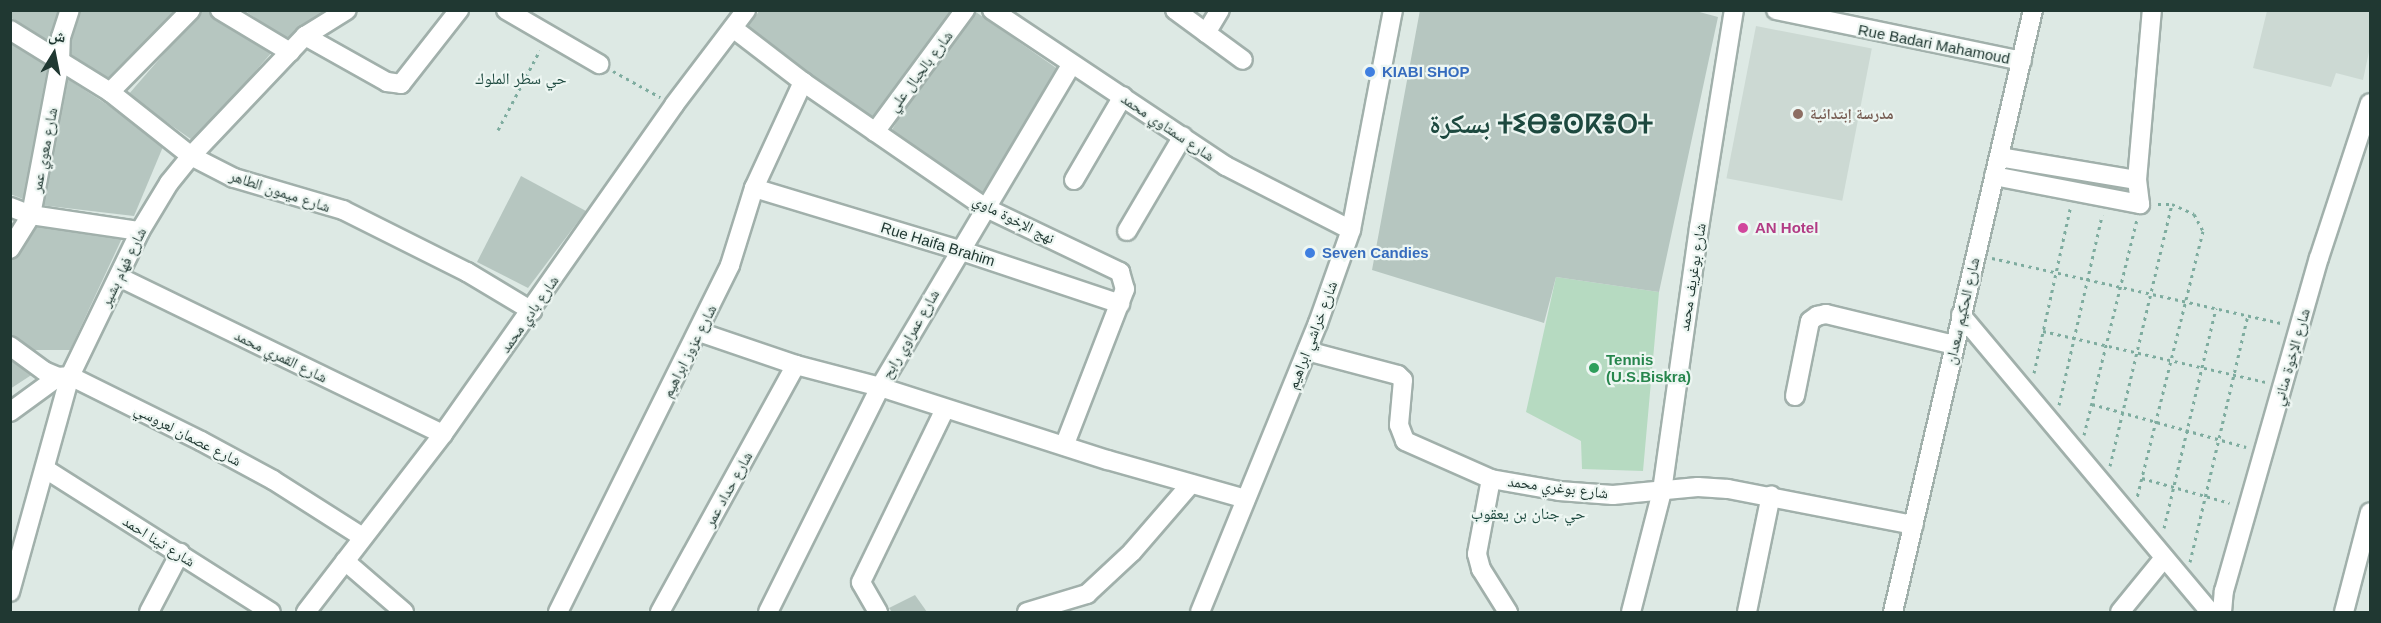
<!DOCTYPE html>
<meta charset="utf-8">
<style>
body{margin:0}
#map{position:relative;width:2381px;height:623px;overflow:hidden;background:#dde9e4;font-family:Helvetica,"Noto Naskh Arabic","Noto Sans Tifinagh",sans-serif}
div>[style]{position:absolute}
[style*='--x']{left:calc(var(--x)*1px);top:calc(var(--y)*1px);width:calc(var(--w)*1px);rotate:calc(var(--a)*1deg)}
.built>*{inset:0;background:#ccd9d3;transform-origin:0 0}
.green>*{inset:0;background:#b6dac1}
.building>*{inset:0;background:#b6c6c0}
.path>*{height:3px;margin-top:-1.5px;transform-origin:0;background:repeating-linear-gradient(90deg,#7eac9f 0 3px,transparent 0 7.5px)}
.roads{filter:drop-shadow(2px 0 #a1b0ab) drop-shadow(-2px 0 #a1b0ab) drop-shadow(0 2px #a1b0ab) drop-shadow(0 -2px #a1b0ab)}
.minor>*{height:18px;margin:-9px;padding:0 9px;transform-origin:9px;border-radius:9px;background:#fff}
.dots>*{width:16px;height:16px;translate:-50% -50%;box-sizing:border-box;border:3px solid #edf6f2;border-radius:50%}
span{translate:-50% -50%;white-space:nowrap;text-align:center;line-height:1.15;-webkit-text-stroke:4.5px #edf6f2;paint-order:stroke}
.street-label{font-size:15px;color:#203832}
.shop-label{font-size:15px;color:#366cbe;font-weight:700}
.left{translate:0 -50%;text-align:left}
.education-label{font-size:15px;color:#785e54;font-weight:700}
.hotel-label{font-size:15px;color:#b23c85;font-weight:700}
.leisure-label{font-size:15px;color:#27864d;font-weight:700}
.neighbourhood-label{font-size:16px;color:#1d493f}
.town-label{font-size:27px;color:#1d493f;font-weight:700}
.frame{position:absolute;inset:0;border:12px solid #203832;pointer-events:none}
.north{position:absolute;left:24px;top:24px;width:60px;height:60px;-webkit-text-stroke:4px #edf6f2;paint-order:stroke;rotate:10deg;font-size:16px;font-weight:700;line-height:24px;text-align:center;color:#203832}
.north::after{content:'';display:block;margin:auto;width:21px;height:27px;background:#203832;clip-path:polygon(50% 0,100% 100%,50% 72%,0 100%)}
</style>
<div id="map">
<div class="built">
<div style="clip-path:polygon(2267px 11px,2370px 11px,2370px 47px,2363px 80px,2336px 73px,2331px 87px,2253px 68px)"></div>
<div style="left:1756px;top:26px;width:118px;height:155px;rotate:11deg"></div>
</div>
<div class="green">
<div style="clip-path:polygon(1556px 277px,1659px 292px,1643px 471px,1582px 469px,1581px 441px,1526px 412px)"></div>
</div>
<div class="building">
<div style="clip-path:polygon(10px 10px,61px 10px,48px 42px,10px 17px)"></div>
<div style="clip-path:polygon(81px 10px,178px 10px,110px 84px,64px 50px)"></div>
<div style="clip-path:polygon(202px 10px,208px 10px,272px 52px,195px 142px,128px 95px)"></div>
<div style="clip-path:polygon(244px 10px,332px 10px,287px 40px)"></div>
<div style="clip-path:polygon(760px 10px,953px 10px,874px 118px,804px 76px,744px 31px)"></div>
<div style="clip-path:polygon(973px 10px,1062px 72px,983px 199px,892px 130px,935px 54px)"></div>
<div style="clip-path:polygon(1420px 10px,1692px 10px,1718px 17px,1659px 292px,1556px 277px,1544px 323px,1372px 270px)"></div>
<div style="clip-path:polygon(10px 39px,48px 65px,23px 199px,10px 194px)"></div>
<div style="clip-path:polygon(63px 76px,165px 142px,134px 216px,40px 205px)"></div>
<div style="clip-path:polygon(521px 176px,586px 211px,528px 288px,477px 262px)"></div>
<div style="clip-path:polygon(90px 225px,123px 236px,70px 350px,18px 350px,10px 342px,10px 263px,34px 226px)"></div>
<div style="clip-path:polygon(10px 354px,36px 372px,10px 389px)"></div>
<div style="clip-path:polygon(915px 595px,927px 612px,892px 612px,889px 608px)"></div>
</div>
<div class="path">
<div style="--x:613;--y:71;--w:54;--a:29"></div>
<div style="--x:498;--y:130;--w:90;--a:-62.3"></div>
<div style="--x:2158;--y:204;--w:14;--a:0"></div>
<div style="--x:1992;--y:258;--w:296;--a:12.7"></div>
<div style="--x:2043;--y:331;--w:229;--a:12.9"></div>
<div style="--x:2034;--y:373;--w:168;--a:-77.6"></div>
<div style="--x:2092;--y:404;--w:160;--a:15.6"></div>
<div style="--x:2059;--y:405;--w:195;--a:-77.2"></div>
<div style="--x:2084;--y:435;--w:221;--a:-76.2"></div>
<div style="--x:2110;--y:466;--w:269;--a:-76.7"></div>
<div style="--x:2172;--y:204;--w:24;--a:24"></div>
<div style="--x:2194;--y:214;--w:19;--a:62"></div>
<div style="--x:2203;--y:231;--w:275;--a:103.9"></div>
<div style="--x:2142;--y:478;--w:91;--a:15.9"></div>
<div style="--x:2164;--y:528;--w:226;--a:-76.7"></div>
<div style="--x:2190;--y:562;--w:254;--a:-76.8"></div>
</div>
<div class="roads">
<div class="minor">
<div style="--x:220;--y:10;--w:82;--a:31"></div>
<div style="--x:506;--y:10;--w:108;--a:30.1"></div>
<div style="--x:992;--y:10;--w:281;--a:33.7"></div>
<div style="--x:1226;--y:166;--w:140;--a:27.1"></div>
<div style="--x:1175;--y:10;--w:84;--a:36.3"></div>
<div style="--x:1776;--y:10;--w:251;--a:11.7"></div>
<div style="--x:733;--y:28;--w:88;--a:37.6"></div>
<div style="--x:803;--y:82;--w:220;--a:34.6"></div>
<div style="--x:984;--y:207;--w:151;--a:25.5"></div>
<div style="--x:1120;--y:272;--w:18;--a:74"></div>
<div style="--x:1125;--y:289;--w:168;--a:111.2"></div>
<div style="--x:10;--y:30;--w:118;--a:31.8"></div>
<div style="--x:110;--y:92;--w:103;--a:38.3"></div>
<div style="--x:191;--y:156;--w:48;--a:27.1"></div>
<div style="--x:234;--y:178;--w:114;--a:16.4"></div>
<div style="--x:343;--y:210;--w:139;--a:26.6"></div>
<div style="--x:467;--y:272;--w:76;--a:31"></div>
<div style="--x:1206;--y:33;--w:27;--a:-59"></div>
<div style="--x:305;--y:36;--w:94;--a:29.3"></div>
<div style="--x:387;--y:82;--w:14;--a:8"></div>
<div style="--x:401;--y:84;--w:94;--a:-51.9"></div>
<div style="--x:110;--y:92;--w:115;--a:-45.4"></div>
<div style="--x:875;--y:132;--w:152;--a:-53.6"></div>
<div style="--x:1999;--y:157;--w:140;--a:9.5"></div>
<div style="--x:1994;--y:176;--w:149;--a:10.9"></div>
<div style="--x:2140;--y:204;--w:24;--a:-97"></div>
<div style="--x:2137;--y:180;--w:171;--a:-85"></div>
<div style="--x:1074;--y:180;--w:97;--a:-59.7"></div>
<div style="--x:754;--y:188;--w:214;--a:16.8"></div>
<div style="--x:959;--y:250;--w:170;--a:18.5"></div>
<div style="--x:10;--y:207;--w:22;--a:21"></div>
<div style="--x:31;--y:215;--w:110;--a:8.4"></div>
<div style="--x:1127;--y:231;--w:110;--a:-59.5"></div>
<div style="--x:10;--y:249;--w:40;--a:-58"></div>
<div style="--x:31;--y:215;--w:156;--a:-79.3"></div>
<div style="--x:60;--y:62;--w:25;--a:-88"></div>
<div style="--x:61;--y:37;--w:28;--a:-72"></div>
<div style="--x:119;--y:277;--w:360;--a:25.9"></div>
<div style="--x:1961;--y:315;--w:388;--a:50"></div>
<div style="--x:699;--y:332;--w:102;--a:18.8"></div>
<div style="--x:796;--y:365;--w:87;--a:14.7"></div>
<div style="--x:880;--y:387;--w:239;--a:17.8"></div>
<div style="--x:1108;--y:460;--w:143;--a:15.8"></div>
<div style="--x:10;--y:346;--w:42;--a:36.3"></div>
<div style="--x:44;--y:371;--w:15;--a:23"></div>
<div style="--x:58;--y:377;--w:12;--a:-5"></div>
<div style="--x:70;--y:376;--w:146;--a:26.4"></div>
<div style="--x:201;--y:441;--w:82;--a:28.4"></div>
<div style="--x:273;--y:480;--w:104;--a:32.5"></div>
<div style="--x:1307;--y:351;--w:94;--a:14.8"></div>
<div style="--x:1398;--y:375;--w:7;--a:45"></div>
<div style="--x:1403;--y:380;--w:45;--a:95.1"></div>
<div style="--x:1399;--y:425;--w:17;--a:69"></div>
<div style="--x:1405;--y:441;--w:94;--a:23.8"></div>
<div style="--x:1491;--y:479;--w:69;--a:10"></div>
<div style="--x:1559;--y:491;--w:54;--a:4.2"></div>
<div style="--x:1613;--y:495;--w:85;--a:-5.4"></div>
<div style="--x:1698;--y:487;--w:30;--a:4"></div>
<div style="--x:1728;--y:489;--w:189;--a:11"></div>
<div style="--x:1795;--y:396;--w:76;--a:-78.7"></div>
<div style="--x:1810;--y:321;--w:9;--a:-36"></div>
<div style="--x:1817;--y:316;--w:9;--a:-13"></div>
<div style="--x:1826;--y:314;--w:132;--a:13.6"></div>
<div style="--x:10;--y:412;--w:59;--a:-36.1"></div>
<div style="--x:47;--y:470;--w:265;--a:32.4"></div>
<div style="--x:1491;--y:479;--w:76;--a:100.6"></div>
<div style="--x:1477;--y:554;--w:16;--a:75"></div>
<div style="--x:1481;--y:569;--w:51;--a:57.9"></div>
<div style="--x:345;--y:561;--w:78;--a:40.8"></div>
<div style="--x:10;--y:592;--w:224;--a:-74.5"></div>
<div style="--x:70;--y:376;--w:161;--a:-64.2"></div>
<div style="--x:140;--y:231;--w:56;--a:-58.9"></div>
<div style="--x:169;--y:183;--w:35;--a:-51"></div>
<div style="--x:191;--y:156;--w:166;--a:-46.5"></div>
<div style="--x:305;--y:36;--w:49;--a:-31.8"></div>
<div style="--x:149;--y:612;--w:67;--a:-62.3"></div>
<div style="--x:306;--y:612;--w:225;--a:-52.4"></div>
<div style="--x:443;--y:434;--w:402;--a:-54.9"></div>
<div style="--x:674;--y:105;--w:119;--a:-52.8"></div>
<div style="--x:558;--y:612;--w:387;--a:-63.6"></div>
<div style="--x:730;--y:265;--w:81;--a:-72.7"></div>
<div style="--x:754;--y:188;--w:117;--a:-65.2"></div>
<div style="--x:660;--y:612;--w:282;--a:-61.2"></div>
<div style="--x:768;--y:612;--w:251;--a:-63.5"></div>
<div style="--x:880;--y:387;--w:374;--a:-59.3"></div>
<div style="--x:878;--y:612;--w:34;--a:-120"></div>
<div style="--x:861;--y:582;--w:192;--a:-64.1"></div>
<div style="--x:1027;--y:612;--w:63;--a:-16.7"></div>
<div style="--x:1087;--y:594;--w:62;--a:-43"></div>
<div style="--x:1132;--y:552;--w:90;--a:-49.1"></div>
<div style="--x:1200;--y:612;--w:312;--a:-67.8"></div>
<div style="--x:1318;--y:323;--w:99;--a:-70.5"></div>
<div style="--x:1351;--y:230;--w:224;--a:-79.2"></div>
<div style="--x:1631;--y:612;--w:125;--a:-75.6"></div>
<div style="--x:1662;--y:491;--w:266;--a:-82"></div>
<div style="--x:1699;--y:228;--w:221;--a:-80.9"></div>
<div style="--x:1747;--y:612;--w:119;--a:-78.4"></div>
<div style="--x:1893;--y:612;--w:618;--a:-76.91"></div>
<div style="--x:2120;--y:612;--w:70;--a:-50.8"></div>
<div style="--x:2222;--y:612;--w:21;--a:-85"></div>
<div style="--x:2224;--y:591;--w:346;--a:-74.1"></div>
<div style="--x:2319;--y:258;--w:163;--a:-71.8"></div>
<div style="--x:2344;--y:612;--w:103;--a:-75.4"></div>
</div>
</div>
<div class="dots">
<div style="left:1370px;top:72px;background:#3f7fe0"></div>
<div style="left:1798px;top:114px;background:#8d6e63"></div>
<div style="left:1743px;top:228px;background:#d1479c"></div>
<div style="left:1310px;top:253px;background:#3f7fe0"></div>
<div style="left:1594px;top:368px;background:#2e9e5b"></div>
</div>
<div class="street-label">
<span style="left:1934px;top:44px;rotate:11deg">Rue Badari Mahamoud</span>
<span style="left:920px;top:71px;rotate:-53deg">شارع بالجبال علي</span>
<span style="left:1168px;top:127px;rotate:34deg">شارع سمتاوي محمد</span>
<span style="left:44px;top:150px;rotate:-79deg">شارع معوي عمر</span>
<span style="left:280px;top:191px;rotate:18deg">شارع ميمون الطاهر</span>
<span style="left:1014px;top:219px;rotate:27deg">نهج الإخوة ماوي</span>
<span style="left:938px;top:244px;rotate:17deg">Rue Haifa Brahim</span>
<span style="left:123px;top:267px;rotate:-64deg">شارع فهام بشير</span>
<span style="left:1692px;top:277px;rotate:-81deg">شارع بوغريف محمد</span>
<span style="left:1962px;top:311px;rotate:-77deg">شارع الحكيم سعدان</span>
<span style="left:529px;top:314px;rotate:-55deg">شارع بادي محمد</span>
<span style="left:910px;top:334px;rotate:-60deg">شارع عمراوي رابح</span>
<span style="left:1312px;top:335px;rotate:-69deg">شارع خراشي ابراهيم</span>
<span style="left:689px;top:351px;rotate:-63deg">شارع عزوز ابراهيم</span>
<span style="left:281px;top:356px;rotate:26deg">شارع القمري محمد</span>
<span style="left:2291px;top:357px;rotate:-74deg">شارع الإخوة مناني</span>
<span style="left:188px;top:435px;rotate:27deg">شارع عصمان لعروسي</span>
<span style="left:1558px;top:487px;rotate:7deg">شارع بوغري محمد</span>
<span style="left:728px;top:489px;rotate:-61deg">شارع حداد عمر</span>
<span style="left:159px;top:541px;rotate:32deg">شارع تينا احمد</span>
</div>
<div class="shop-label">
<span class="left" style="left:1382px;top:72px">KIABI SHOP</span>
<span class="left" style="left:1322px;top:253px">Seven Candies</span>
</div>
<div class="education-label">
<span class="left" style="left:1810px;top:114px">مدرسة إبتدائية</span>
</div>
<div class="hotel-label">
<span class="left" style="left:1755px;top:228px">AN Hotel</span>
</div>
<div class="leisure-label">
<span class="left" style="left:1606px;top:368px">Tennis<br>(U.S.Biskra)</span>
</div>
<div class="neighbourhood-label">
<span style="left:521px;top:79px">حي سطر الملوك</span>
<span style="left:1528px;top:514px">حي جنان بن يعقوب</span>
</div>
<div class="town-label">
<span style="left:1541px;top:125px">بسكرة ⵜⵉⴱⴻⵙⴽⴻⵔⵜ</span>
</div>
<div class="frame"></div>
<div class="north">ش</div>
</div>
